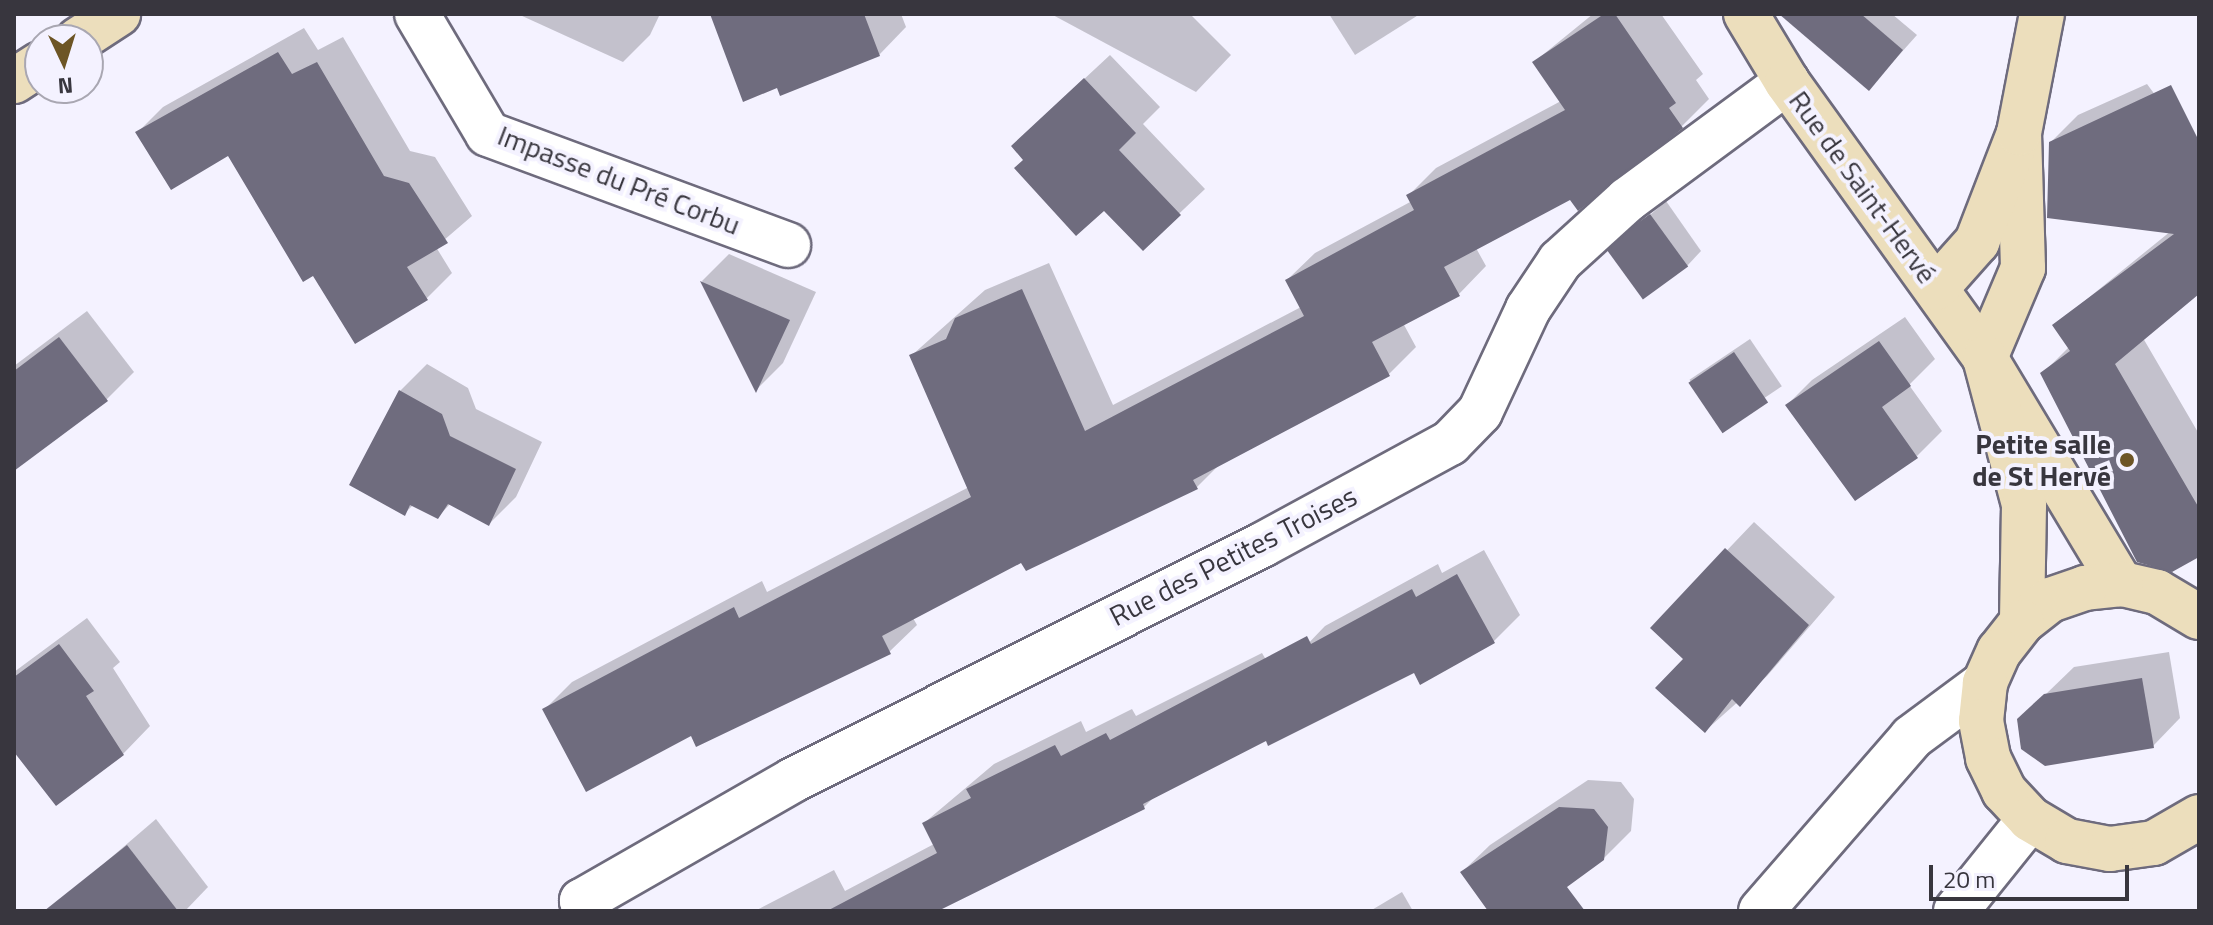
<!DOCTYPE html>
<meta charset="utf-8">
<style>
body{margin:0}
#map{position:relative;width:2213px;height:925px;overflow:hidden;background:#f4f2ff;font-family:"Titillium Web",sans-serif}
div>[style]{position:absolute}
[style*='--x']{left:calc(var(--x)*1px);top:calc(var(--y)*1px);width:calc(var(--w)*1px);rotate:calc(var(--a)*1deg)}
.shadow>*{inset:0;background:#0003;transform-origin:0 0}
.building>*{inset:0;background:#6f6c7e;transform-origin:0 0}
.roads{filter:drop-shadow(2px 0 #6e6b7d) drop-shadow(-2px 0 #6e6b7d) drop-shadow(0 2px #6e6b7d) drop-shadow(0 -2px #6e6b7d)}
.street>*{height:44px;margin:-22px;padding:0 22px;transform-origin:22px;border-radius:22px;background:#fff}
.secondary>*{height:44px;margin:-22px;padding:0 22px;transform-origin:22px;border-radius:22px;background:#ecdebc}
.dots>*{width:22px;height:22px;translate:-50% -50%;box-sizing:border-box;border:4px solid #f4f2ff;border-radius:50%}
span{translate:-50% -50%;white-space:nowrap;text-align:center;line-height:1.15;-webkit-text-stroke:8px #f4f2ff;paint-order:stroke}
.street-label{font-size:28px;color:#38363e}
.poi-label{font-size:28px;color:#38363e;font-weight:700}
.right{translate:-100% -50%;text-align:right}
.frame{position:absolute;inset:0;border:16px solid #38363e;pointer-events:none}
.north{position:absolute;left:24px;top:24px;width:80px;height:80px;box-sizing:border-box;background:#f4f2ff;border:2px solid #a9a7b2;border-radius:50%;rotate:176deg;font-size:22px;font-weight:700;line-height:32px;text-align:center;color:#38363e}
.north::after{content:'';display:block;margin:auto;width:28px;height:36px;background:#6d5525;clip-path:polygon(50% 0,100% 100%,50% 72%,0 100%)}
.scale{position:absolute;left:1929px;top:865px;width:200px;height:36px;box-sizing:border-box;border:4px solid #38363e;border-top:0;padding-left:10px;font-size:24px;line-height:28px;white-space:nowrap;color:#38363e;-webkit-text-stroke:6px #f4f2ff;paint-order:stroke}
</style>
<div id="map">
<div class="shadow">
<div style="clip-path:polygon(660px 14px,650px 35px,623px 62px,520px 15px)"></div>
<div style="clip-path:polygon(724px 14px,901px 14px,906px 27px,879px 55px)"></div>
<div style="clip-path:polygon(1051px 14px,1190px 14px,1231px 55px,1196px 92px)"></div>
<div style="clip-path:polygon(1329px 14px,1420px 14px,1355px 55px)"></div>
<div style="clip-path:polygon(1593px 14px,1661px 14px,1703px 74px,1696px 80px,1709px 99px,1682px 126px,1571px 197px,1476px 248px,1486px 266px,1459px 294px,1403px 323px,1416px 347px,1389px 374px,1221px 463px,1196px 488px,1022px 560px,913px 618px,917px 625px,889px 652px,692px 733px,544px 710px,572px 682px,762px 581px,767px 592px,969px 487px,911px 356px,985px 290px,1049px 263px,1113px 405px,1301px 307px,1287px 280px,1315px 253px,1412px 201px,1409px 195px,1436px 168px,1561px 101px,1534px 62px)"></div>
<div style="clip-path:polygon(1831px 14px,1892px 14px,1917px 35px,1883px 73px)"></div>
<div style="clip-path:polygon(304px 28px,318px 50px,343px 37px,410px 151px,435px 157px,472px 216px,436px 247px,452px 273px,427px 298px,314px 274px,228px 153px,137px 133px,163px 107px)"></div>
<div style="clip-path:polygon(1110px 55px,1160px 107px,1143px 124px,1205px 189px,1143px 248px,1104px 208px,1026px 159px,1039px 121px)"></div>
<div style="clip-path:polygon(2147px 84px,2199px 154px,2199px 291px,2143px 338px,2199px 434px,2199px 555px,2043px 373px,2070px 346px,2055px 325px,2171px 231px,2050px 143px,2078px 115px)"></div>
<div style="clip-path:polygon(1666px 201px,1701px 251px,1687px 266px,1625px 237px)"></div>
<div style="clip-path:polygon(729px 254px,816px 292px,783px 363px,756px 390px,702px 281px)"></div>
<div style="clip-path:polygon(87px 311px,134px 372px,106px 400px,14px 458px,14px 366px)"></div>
<div style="clip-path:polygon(1905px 317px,1935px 359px,1909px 385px,1942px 431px,1917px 456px,1787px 405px,1812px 380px)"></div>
<div style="left:1750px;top:339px;width:57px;height:73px;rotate:56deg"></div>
<div style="clip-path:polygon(427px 364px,468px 388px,476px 409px,542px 442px,516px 497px,489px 524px,451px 503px,438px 517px,413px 505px,405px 513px,400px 391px)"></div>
<div style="clip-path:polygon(1754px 522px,1835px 597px,1767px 676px,1705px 731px,1685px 659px,1653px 628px)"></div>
<div style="clip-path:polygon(1484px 550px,1520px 615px,1494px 641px,1300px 652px,1325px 626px,1438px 564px,1442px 573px)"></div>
<div style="clip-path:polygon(87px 618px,120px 662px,113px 668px,150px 726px,123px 754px,14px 747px,14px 672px)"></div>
<div style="clip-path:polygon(2169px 652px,2180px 718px,2153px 746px,2019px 720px,2074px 667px)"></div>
<div style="clip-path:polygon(1262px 653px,1296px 711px,1158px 793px,1144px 807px,936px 911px,755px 911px,834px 870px,845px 891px,934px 844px,924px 823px,994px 764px,1081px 721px,1086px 732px,1132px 709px,1136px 716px)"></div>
<div style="clip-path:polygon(1588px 780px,1621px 782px,1634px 799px,1631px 831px,1603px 859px,1527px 911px,1491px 911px,1462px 872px,1490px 845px)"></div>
<div style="clip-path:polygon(156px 819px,208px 887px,185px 911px,73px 911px,65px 897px)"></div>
<div style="clip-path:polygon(1402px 892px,1413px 911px,1370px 911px)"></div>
</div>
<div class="building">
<div style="clip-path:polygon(710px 14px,864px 14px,880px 56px,780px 96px,777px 88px,743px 102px)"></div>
<div style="clip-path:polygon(1604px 14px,1615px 14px,1676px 103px,1669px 108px,1683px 128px,1578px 211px,1570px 200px,1444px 267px,1460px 296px,1372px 342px,1390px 376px,1193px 480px,1198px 489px,1026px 571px,1021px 563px,882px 636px,891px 654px,696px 747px,691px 736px,586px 792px,542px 709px,734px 607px,739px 618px,971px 497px,909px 355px,946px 339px,955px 318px,1022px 289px,1085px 431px,1304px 316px,1285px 280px,1414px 210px,1406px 195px,1565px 110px,1532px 62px)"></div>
<div style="clip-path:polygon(1779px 14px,1861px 14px,1903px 50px,1869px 91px)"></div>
<div style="clip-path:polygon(278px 52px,292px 74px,317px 62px,384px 176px,409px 183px,448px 243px,407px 267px,428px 300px,355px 344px,313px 276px,303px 282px,228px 156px,171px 190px,135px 132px)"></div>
<div style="clip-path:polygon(1084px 78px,1136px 133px,1119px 150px,1181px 215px,1143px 251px,1104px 211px,1076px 236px,1014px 168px,1023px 160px,1011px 146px)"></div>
<div style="clip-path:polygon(2171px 85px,2199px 141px,2199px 294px,2115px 364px,2199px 508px,2199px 557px,2172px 572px,2137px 562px,2040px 373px,2070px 351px,2052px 325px,2174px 234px,2047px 218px,2049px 142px)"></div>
<div style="left:1650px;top:214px;width:65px;height:56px;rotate:54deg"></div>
<div style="clip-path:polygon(700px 281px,790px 320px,756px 393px)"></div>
<div style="clip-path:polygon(59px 337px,108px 401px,14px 471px,14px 371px)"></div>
<div style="clip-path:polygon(1879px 341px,1911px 386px,1882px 407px,1918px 458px,1855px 501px,1785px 405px)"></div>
<div style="left:1734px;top:352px;width:61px;height:55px;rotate:56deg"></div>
<div style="clip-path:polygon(399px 390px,442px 414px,450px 436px,516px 469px,489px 526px,448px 504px,438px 519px,410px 505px,405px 516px,349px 485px)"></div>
<div style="clip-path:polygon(1725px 548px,1809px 625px,1740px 707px,1732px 699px,1705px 733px,1655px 688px,1683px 659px,1650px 628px)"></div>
<div style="clip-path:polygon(1457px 574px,1495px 643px,1420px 685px,1414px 673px,1268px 746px,1266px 741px,1143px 804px,1145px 809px,938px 911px,827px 911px,937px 853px,922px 823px,971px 798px,966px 789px,1055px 745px,1061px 756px,1106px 733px,1110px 740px,1307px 636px,1311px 644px,1412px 589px,1416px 597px)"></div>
<div style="clip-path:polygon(59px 644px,94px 691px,86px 696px,124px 755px,56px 806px,14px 752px,14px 677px)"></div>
<div style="clip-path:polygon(2142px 678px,2154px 748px,2045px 766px,2021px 749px,2017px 719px,2044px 694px)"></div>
<div style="clip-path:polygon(1559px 807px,1594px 809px,1608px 827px,1604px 860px,1567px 887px,1585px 911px,1488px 911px,1460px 872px)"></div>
<div style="clip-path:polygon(127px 845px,178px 911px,44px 911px)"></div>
</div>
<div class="roads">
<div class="street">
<div style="--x:417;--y:14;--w:139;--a:59.4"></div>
<div style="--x:488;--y:134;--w:320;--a:20.3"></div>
<div style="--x:586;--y:911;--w:11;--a:-112"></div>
<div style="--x:582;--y:901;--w:243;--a:-29.8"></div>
<div style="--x:793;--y:780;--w:525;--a:-26.61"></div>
<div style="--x:1262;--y:545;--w:214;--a:-28.5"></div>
<div style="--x:1450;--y:443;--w:43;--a:-45.9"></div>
<div style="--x:1480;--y:412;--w:114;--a:-65"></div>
<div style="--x:1528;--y:309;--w:58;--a:-56.3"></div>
<div style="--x:1560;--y:261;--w:91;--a:-42.3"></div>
<div style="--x:1627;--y:200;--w:199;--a:-36.4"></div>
<div style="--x:1761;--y:911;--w:230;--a:-49"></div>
<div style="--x:1912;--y:737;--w:91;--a:-36.5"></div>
<div style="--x:1956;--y:911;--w:118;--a:-51.2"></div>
</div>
<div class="secondary">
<div style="--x:1746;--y:14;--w:79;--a:58.9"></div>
<div style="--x:1787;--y:82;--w:340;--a:54.3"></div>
<div style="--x:1985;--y:358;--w:264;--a:59"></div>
<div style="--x:78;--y:40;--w:48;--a:-33"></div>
<div style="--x:14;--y:81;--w:31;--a:-33"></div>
<div style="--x:2019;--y:133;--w:135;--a:88.3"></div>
<div style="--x:2023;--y:268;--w:98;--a:112.9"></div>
<div style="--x:1985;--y:358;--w:152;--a:75.1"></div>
<div style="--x:2024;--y:505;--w:117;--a:91"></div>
<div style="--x:1936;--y:288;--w:62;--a:-48.3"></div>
<div style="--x:1977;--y:242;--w:117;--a:-68.9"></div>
<div style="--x:2019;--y:133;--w:121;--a:-79.1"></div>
<div style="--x:2199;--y:617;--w:49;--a:-149.2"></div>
<div style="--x:2157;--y:592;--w:37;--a:-167"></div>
<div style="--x:2121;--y:584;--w:36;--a:174"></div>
<div style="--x:2085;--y:588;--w:37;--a:161"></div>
<div style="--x:2050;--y:600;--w:36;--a:142"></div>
<div style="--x:2022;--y:622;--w:37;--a:128"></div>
<div style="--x:1999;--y:651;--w:35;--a:114"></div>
<div style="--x:1985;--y:683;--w:38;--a:96"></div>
<div style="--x:1981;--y:721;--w:38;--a:79"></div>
<div style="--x:1988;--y:758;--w:37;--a:64"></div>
<div style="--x:2004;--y:791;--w:38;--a:47"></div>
<div style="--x:2030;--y:819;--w:43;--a:30.7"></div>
<div style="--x:2067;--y:841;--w:44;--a:10.5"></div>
<div style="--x:2110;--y:849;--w:44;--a:-7.8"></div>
<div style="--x:2154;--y:843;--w:52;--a:-30"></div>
</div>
</div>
<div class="dots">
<div style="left:2127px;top:460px;background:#6d5525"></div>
</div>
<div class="street-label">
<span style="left:619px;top:180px;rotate:21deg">Impasse du Pré Corbu</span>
<span style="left:1863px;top:187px;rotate:54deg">Rue de Saint-Hervé</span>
<span style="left:1233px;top:556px;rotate:-27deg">Rue des Petites Troises</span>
</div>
<div class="poi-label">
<span class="right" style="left:2111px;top:460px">Petite salle<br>de St Hervé</span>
</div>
<div class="frame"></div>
<div class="north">N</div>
<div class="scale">20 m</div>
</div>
